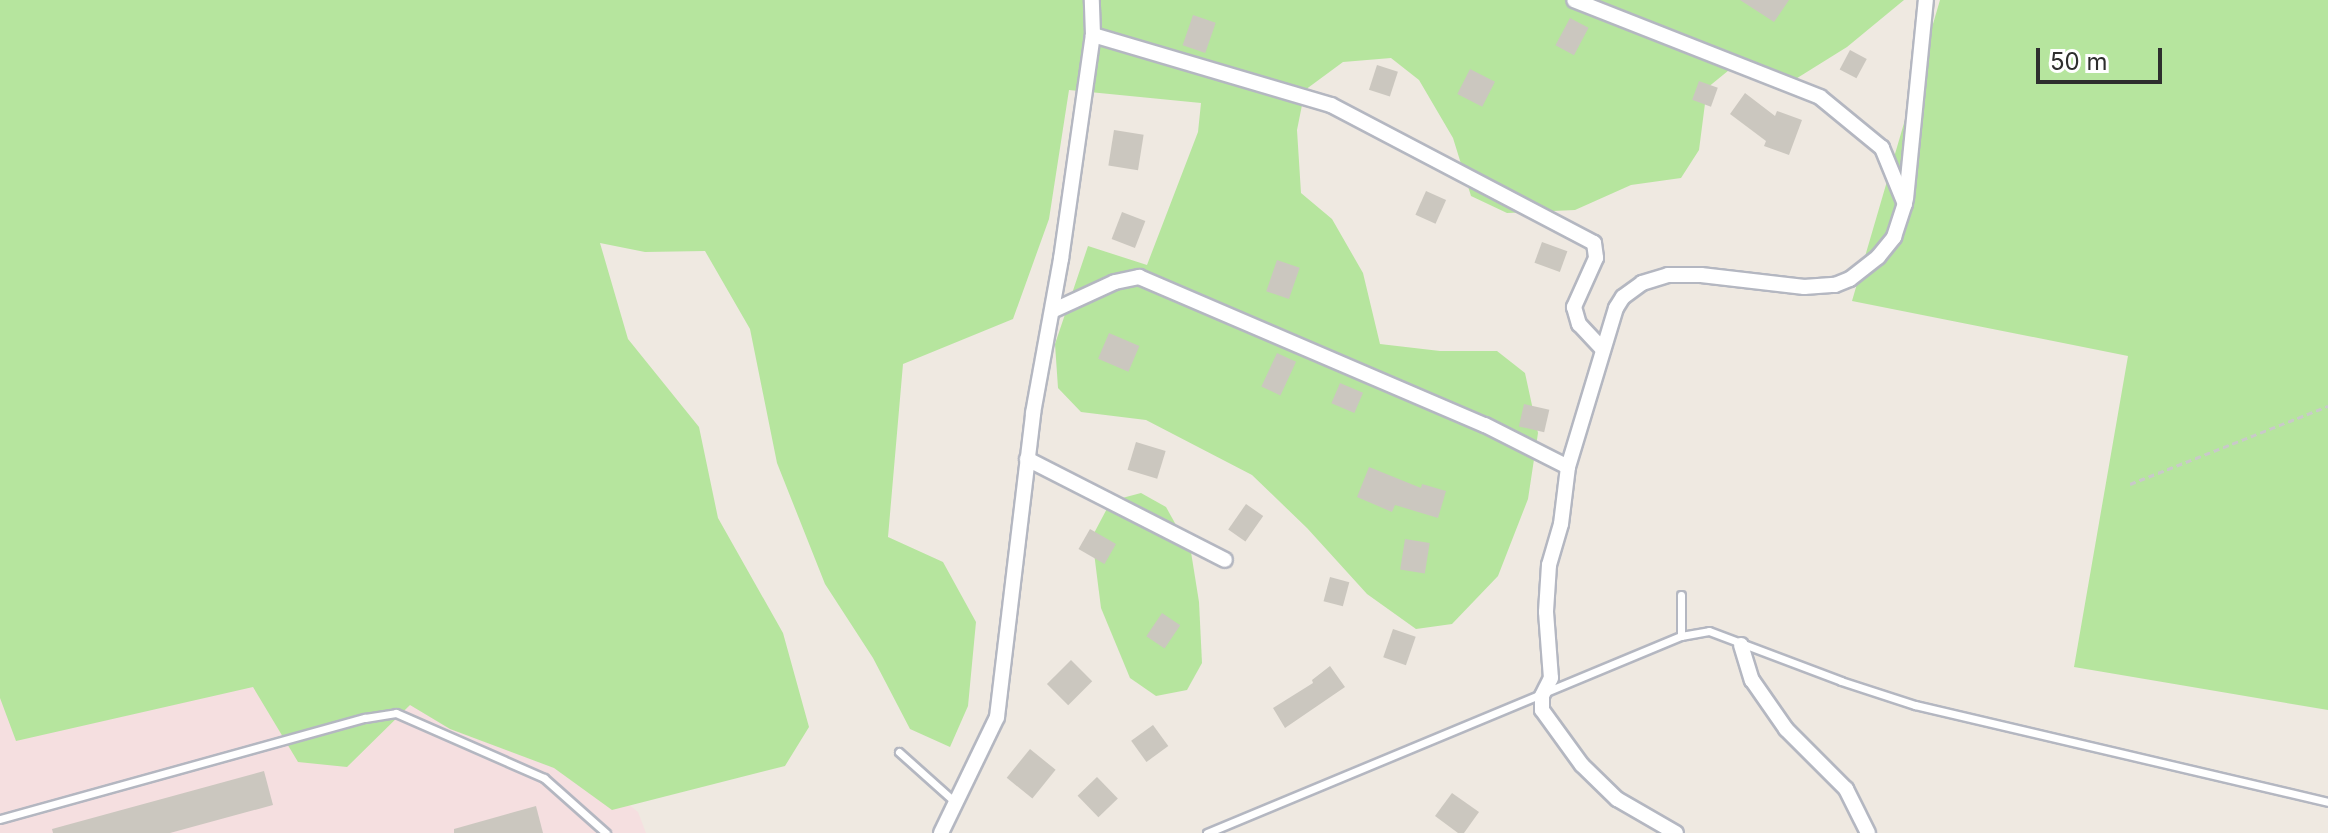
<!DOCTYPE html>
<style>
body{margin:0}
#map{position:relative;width:2328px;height:833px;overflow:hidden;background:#efe9e1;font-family:Inter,sans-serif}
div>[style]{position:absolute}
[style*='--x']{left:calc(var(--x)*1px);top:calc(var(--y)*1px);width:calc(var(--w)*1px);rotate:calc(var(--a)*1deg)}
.medical>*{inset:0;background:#f5dfe0}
.green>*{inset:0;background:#b6e59e}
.building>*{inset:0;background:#cbc7bf;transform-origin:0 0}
.path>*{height:3px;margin-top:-1.5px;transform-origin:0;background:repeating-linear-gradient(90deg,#c9c9c9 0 6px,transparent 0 10px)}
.roads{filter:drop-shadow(2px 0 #b4b7c1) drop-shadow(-2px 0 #b4b7c1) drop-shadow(0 2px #b4b7c1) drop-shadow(0 -2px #b4b7c1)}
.service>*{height:7px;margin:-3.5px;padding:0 3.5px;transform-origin:3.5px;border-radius:3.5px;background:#fff}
.minor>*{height:14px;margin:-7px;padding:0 7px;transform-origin:7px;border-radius:7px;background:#fff}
span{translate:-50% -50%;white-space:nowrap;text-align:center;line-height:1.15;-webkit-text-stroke:6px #fff;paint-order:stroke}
.scale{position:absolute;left:2036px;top:48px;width:126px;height:36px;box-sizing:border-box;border:4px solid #2e2e2e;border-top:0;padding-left:10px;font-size:24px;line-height:28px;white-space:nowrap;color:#2e2e2e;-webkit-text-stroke:6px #fff;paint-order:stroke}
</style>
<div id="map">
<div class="medical">
<div style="clip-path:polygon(0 557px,382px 601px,638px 812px,646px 833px,0 833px)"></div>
</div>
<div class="green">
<div style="clip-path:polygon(0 0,1904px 0,1847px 47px,1794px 80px,1765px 68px,1734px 66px,1707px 88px,1699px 150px,1681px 178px,1631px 185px,1575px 210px,1507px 213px,1471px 196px,1453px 138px,1419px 80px,1391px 58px,1343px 62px,1305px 90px,1297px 130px,1301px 193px,1332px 219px,1363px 273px,1380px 344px,1440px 351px,1497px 351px,1525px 373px,1538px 433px,1528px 499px,1498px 576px,1452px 624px,1416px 629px,1367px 594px,1307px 528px,1252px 475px,1146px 420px,1081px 412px,1058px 388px,1055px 344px,1088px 246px,1147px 265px,1198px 132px,1201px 103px,1069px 90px,1049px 219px,1013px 319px,903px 364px,888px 537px,943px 562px,976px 622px,968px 706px,950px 747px,910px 729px,873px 658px,825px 584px,777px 463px,750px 329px,705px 251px,645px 252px,600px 243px,628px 339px,699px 427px,718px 518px,783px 633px,809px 727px,785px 766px,612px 810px,554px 768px,450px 729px,410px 705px,347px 767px,298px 762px,253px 687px,16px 741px,0 698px)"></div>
<div style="clip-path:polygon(1940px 0,2328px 0,2328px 710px,2074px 667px,2128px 356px,1852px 301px)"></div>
<div style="clip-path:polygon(1141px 493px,1166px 507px,1191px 552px,1199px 602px,1202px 663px,1187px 690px,1156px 696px,1130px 678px,1101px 608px,1092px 537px,1111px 501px)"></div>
</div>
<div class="building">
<div style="clip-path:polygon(1740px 0,1789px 0,1774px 22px)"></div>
<div style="left:1193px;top:15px;width:24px;height:32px;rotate:19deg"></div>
<div style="left:1570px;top:18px;width:21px;height:31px;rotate:28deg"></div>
<div style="left:1850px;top:50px;width:19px;height:22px;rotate:28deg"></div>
<div style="left:1377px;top:65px;width:22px;height:26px;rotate:18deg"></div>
<div style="left:1470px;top:69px;width:28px;height:28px;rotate:27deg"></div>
<div style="left:1699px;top:81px;width:20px;height:20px;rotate:20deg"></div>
<div style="clip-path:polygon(1745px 93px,1775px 116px,1777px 111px,1802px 120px,1789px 155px,1764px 146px,1766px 141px,1730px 114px)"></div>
<div style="left:1114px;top:130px;width:30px;height:36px;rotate:9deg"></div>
<div style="left:1426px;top:191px;width:22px;height:26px;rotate:24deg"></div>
<div style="left:1122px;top:212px;width:25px;height:29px;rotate:21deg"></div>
<div style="left:1542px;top:242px;width:27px;height:22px;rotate:20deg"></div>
<div style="left:1277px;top:260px;width:24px;height:33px;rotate:19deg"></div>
<div style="left:1109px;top:333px;width:33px;height:28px;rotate:23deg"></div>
<div style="left:1277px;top:353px;width:21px;height:37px;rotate:25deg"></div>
<div style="left:1340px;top:383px;width:25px;height:22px;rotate:23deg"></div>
<div style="left:1524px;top:404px;width:26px;height:23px;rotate:13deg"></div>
<div style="left:1136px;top:442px;width:31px;height:29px;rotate:17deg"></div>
<div style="clip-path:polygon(1369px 467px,1421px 488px,1422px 484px,1446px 491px,1438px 518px,1395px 505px,1392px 512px,1357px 497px)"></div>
<div style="left:1246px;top:504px;width:21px;height:31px;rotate:35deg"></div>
<div style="left:1090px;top:529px;width:30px;height:23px;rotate:30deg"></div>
<div style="left:1405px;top:539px;width:25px;height:31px;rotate:9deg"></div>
<div style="left:1330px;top:577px;width:20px;height:25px;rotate:15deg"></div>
<div style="left:1162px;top:613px;width:22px;height:28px;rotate:34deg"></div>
<div style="left:1393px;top:629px;width:24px;height:30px;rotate:19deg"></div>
<div style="left:1071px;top:660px;width:30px;height:34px;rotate:45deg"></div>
<div style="clip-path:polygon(1330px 666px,1345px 687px,1285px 728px,1273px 708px,1313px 683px,1312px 680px)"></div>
<div style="left:1153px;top:725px;width:26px;height:27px;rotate:54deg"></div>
<div style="left:1030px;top:749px;width:33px;height:37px;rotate:39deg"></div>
<div style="clip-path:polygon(264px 771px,273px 805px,170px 833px,53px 833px,52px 829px)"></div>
<div style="left:1097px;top:777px;width:30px;height:27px;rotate:46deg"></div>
<div style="clip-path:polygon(1452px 793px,1479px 812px,1464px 833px,1458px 833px,1435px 816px)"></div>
<div style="clip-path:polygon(536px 806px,543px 833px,454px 833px,454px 829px)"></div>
</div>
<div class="path">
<div style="--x:2130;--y:484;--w:213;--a:-21.5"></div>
</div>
<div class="roads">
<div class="service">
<div style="--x:1681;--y:595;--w:41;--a:90"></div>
<div style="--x:899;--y:752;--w:75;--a:41.8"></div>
<div style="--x:0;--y:819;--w:379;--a:-15.5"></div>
<div style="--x:365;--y:718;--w:31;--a:-9"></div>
<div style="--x:396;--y:713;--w:162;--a:23.7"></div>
<div style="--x:544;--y:778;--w:83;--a:41.6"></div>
<div style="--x:1207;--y:833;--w:513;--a:-22.57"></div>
<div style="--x:1681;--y:636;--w:28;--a:-10"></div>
<div style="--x:1709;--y:631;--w:141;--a:20.7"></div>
<div style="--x:1841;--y:681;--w:78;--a:18"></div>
<div style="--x:1915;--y:705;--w:424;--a:13.2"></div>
</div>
<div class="minor">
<div style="--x:1093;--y:35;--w:248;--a:16.4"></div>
<div style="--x:1331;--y:105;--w:297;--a:27.7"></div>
<div style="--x:1594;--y:243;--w:15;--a:82"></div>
<div style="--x:1596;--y:258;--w:54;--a:114.2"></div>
<div style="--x:1574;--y:307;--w:18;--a:74"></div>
<div style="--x:1579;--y:324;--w:35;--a:47"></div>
<div style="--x:1906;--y:199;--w:200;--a:-84.3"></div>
<div style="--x:1052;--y:311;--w:69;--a:-24.7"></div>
<div style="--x:1115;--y:282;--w:25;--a:-12"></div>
<div style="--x:1139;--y:277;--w:376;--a:23.2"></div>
<div style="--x:1485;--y:425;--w:93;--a:26.8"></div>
<div style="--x:1568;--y:467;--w:57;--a:97"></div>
<div style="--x:1561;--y:524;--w:43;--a:106.3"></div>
<div style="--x:1549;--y:565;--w:47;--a:93.7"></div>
<div style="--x:1546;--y:612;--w:66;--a:85.7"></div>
<div style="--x:1551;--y:678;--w:20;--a:117"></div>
<div style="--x:1542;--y:696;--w:14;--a:90"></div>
<div style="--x:1542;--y:710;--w:68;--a:54"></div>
<div style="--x:1582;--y:765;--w:49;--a:44.2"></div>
<div style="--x:1617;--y:799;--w:68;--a:30"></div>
<div style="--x:1027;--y:459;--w:222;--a:27"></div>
<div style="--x:1568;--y:467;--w:166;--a:-73.2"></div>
<div style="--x:1616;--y:308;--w:13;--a:-58"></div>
<div style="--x:1623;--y:297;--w:24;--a:-36"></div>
<div style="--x:1642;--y:283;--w:27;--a:-17"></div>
<div style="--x:1668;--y:275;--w:33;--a:0"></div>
<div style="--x:1701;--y:275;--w:104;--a:6.6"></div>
<div style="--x:1804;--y:287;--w:31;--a:-4"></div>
<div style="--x:1835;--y:285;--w:16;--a:-22"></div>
<div style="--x:1850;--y:279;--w:36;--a:-38"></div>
<div style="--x:1878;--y:257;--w:26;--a:-51"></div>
<div style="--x:1894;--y:237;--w:35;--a:-72"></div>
<div style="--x:1905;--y:204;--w:61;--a:-112.3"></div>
<div style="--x:1882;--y:148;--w:80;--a:-140.6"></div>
<div style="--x:1820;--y:97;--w:264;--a:-158.5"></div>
<div style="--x:1741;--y:645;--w:37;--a:73"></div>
<div style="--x:1752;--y:680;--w:60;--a:55.2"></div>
<div style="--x:1786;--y:729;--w:85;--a:45"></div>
<div style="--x:1846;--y:789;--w:49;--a:63.4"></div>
<div style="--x:941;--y:833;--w:129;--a:-64.2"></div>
<div style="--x:997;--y:717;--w:306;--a:-83.2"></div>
<div style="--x:1033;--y:413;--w:157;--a:-79.7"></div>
<div style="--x:1061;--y:259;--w:226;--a:-81.9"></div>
<div style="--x:1093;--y:35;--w:35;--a:-92"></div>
</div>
</div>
<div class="scale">50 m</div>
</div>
